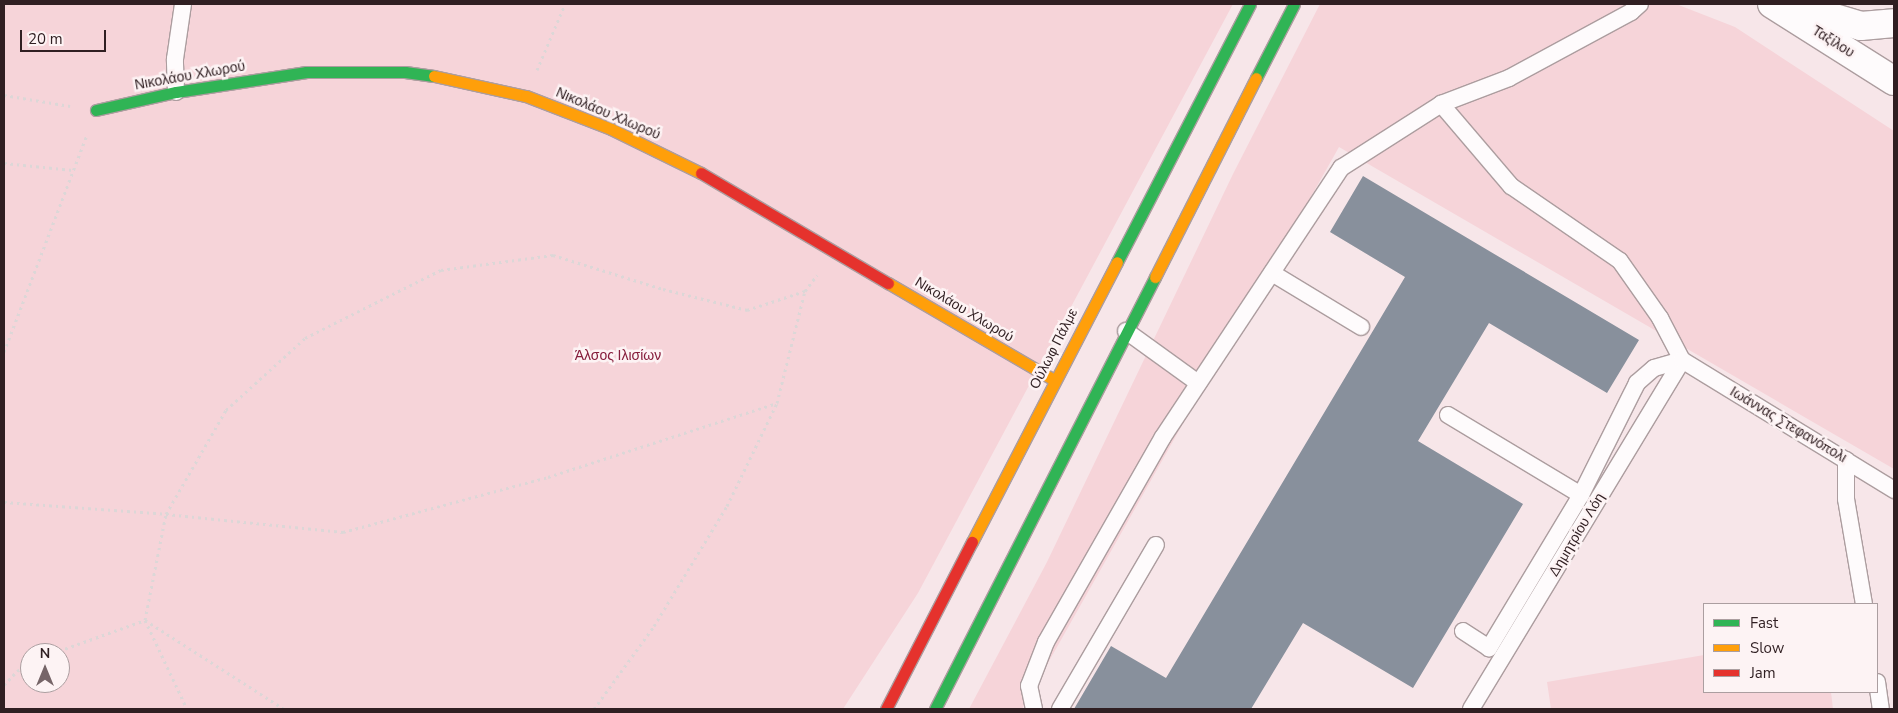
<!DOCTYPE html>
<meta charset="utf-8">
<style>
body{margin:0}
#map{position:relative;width:1898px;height:713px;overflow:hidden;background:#f7e6e9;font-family:"Nunito Sans",sans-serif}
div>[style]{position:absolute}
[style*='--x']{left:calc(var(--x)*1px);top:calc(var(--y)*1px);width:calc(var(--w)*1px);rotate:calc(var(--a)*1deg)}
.green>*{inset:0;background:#f6d4d9}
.building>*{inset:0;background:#88909c}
.path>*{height:3px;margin-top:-1.5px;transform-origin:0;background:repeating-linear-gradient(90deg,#dcd7d7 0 2.5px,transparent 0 6.5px)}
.roads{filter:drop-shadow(1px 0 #ac9d9f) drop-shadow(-1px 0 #ac9d9f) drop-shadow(0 1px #ac9d9f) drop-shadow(0 -1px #ac9d9f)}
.lane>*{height:16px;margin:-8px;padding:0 8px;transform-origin:8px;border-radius:8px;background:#fefbfc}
.street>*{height:28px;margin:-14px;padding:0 14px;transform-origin:14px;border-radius:14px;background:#fefbfc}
.fast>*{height:11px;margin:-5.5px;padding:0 5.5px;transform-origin:5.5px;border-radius:5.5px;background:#30b455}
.slow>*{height:11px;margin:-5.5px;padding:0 5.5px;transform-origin:5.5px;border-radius:5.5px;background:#ff9f0a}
.jam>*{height:11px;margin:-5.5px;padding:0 5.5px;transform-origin:5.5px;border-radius:5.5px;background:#e5322d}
span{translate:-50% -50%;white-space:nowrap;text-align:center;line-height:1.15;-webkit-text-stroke:5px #fdf3f4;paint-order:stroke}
.street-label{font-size:14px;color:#301f22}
.park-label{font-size:14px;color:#861d3c}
.frame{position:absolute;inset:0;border:5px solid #301f22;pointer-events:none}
.legend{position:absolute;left:1703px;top:603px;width:175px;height:90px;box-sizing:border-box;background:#fdf3f4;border:1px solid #ab9ea0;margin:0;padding:6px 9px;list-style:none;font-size:15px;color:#301f22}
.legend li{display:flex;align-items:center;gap:10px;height:25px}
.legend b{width:25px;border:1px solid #ab9ea0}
.north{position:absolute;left:20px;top:643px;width:50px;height:50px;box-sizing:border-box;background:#fdf3f4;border:1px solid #ab9ea0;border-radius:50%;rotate:0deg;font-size:14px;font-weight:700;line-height:20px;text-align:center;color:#301f22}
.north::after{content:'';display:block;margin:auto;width:18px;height:22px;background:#766568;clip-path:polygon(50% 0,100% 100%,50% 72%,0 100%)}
.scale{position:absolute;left:20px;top:30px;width:86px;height:22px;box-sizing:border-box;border:2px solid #301f22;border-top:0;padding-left:6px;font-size:15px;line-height:18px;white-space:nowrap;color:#301f22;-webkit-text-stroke:4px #fdf3f4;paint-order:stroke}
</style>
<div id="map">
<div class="green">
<div style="clip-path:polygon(evenodd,4px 4px,1233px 4px,918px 593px,843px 709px,4px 709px,4px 4px,30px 653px,60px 653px,60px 683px,30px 683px,30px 653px)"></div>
<div style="clip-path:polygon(1320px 4px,1676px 4px,1735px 27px,1894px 131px,1894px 469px,1339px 147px,1022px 709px,969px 709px,1047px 562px,1233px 174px)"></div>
<div style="clip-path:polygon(1704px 655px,1704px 692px,1831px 692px,1833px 709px,1551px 709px,1547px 682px)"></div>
</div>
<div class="building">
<div style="clip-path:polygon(1363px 176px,1639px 340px,1607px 393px,1489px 323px,1418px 441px,1523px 504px,1413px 688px,1303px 623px,1251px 709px,1074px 709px,1111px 646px,1166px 678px,1405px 277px,1330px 232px)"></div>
</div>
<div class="path">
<div style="--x:537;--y:70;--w:72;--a:-67"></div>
<div style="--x:4;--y:95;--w:67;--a:9.5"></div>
<div style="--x:4;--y:163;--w:69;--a:5.8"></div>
<div style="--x:4;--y:352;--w:232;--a:-69.1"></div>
<div style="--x:4;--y:502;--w:162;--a:4.2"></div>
<div style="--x:166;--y:514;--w:120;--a:-60"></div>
<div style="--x:226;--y:410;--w:107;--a:-42.3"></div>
<div style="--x:305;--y:338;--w:152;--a:-26.6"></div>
<div style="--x:441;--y:270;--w:113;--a:-7.6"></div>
<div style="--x:553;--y:255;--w:115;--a:17.2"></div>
<div style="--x:663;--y:289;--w:87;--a:14"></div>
<div style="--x:747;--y:310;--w:61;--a:-18.1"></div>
<div style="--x:805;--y:291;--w:20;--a:-53"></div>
<div style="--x:53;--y:653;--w:98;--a:-19.7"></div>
<div style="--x:145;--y:620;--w:98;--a:64.7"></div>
<div style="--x:4;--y:685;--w:19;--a:-47"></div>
<div style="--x:17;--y:671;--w:15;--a:-28"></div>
<div style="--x:284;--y:709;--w:165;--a:-147.4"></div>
<div style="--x:145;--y:620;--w:108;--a:-78.8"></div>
<div style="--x:166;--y:514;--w:178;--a:5.8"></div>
<div style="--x:343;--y:532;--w:212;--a:-15"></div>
<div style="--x:548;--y:477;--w:241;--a:-17.9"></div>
<div style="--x:594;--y:709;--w:102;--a:-54.1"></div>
<div style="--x:654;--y:626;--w:140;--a:-58.7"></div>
<div style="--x:727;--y:506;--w:114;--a:-64.1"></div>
<div style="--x:777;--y:403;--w:115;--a:-76"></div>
</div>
<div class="roads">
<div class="lane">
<div style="--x:176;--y:92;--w:33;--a:-92"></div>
<div style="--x:175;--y:59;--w:56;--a:-81.7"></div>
<div style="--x:1441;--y:104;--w:108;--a:49.5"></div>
<div style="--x:1511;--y:186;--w:132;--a:34.5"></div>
<div style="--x:1620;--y:261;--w:70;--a:54.9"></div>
<div style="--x:1660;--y:318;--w:47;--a:62.4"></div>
<div style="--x:1682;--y:360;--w:29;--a:164"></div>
<div style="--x:1654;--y:368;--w:23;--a:139"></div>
<div style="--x:1637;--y:383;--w:125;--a:116.6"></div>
<div style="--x:1581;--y:495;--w:179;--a:121"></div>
<div style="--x:1489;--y:648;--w:31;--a:-147"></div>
<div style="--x:1272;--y:273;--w:104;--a:31.2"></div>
<div style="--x:1126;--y:331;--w:89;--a:35.8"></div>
<div style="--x:1448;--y:415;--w:155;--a:31"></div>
<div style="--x:1846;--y:460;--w:39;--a:90"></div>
<div style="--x:1846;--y:499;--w:107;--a:80.3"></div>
<div style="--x:1877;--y:682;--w:27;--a:82"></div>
<div style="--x:1034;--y:709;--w:24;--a:-102"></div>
<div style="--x:1029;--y:686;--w:47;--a:-68.9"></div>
<div style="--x:1046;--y:642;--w:236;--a:-60.3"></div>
<div style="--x:1163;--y:437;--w:323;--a:-56.5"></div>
<div style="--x:1341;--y:168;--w:119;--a:-32.6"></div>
<div style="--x:1441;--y:104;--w:73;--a:-20.9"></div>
<div style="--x:1509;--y:78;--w:139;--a:-28.4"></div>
<div style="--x:1631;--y:12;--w:12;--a:-42"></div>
<div style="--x:1060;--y:709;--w:190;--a:-59.7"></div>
<div style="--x:1471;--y:709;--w:408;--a:-58.8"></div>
<div style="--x:1682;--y:360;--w:249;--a:31.5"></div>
</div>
<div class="street">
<div style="--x:1772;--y:4;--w:144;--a:32.3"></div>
<div style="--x:1791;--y:5;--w:73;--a:16.7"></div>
<div style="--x:1861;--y:26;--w:33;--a:-5"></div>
</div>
<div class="fast">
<div style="--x:1256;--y:78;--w:83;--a:-62.8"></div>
<div style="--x:96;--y:110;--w:82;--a:-12.7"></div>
<div style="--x:176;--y:92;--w:132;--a:-8.7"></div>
<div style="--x:306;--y:72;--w:99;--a:0"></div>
<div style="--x:405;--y:72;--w:29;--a:8"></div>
<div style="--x:1117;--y:262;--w:290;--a:-62.7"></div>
<div style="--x:935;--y:709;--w:485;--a:-63"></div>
</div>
<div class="slow">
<div style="--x:434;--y:76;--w:94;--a:12.3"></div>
<div style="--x:526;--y:96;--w:91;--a:21.2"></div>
<div style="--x:611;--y:129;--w:100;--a:26.1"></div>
<div style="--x:1155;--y:277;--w:223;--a:-63.1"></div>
<div style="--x:888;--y:283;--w:192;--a:30.3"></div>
<div style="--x:972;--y:542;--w:315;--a:-62.6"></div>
</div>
<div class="jam">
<div style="--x:701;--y:173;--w:217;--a:30.5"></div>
<div style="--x:886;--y:709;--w:188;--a:-62.8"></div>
</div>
</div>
<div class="street-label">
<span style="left:1833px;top:42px;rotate:32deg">Ταξίλου</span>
<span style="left:190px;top:76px;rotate:-10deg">Νικολάου Χλωρού</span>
<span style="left:608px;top:114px;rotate:23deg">Νικολάου Χλωρού</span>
<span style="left:964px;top:310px;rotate:31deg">Νικολάου Χλωρού</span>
<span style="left:1054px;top:349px;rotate:-63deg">Ούλωφ Πάλμε</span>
<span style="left:1788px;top:425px;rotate:31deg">Ιωάννας Στεφανόπολι</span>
<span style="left:1577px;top:535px;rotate:-59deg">Δημητρίου Λόη</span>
</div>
<div class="park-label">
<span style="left:618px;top:356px">Άλσος Ιλισίων</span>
</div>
<div class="frame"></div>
<ul class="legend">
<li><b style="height:6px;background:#30b455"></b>Fast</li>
<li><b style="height:6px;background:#ff9f0a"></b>Slow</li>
<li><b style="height:6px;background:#e5322d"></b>Jam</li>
</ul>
<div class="north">N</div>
<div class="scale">20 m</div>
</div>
